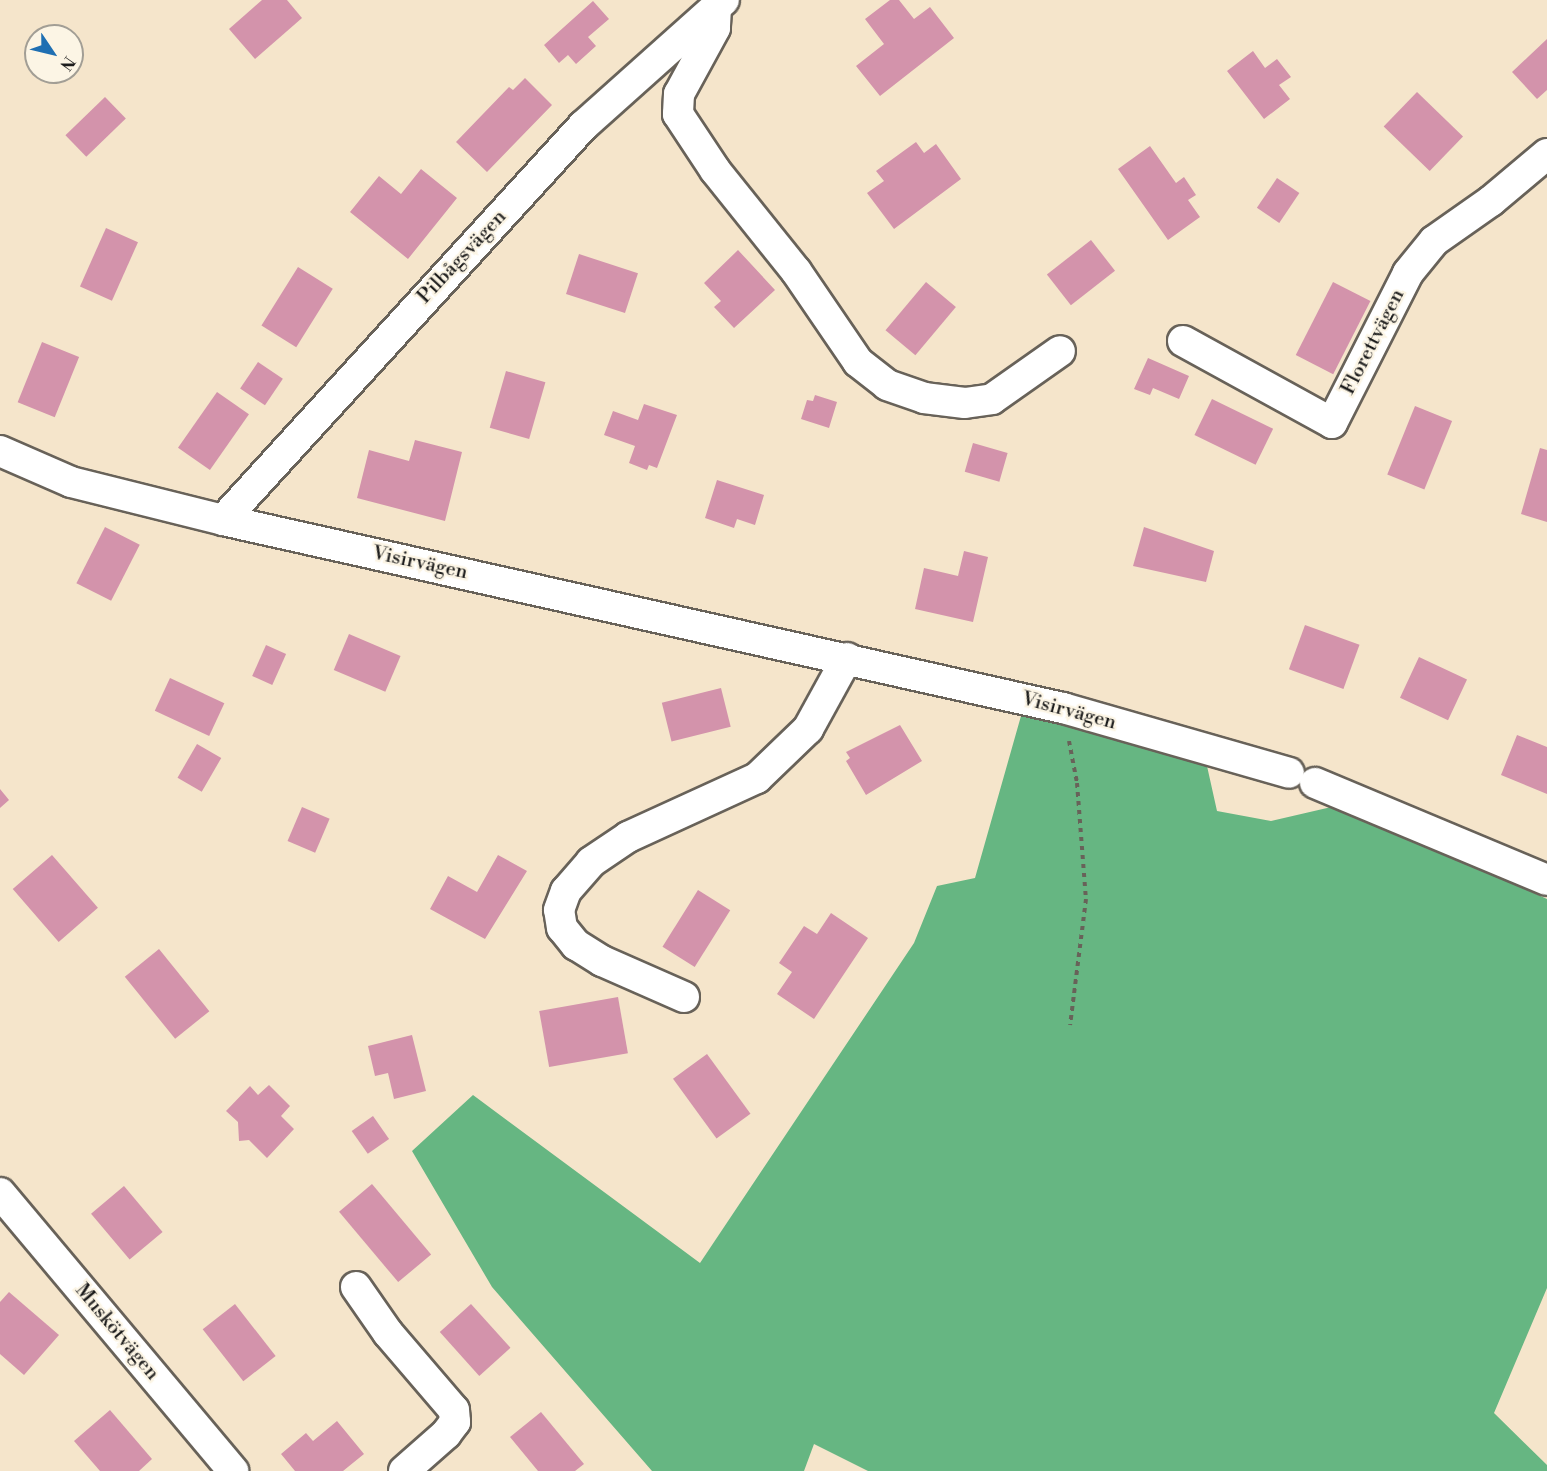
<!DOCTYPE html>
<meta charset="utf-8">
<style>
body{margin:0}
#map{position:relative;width:1547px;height:1471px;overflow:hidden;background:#f5e5cb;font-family:"Libre Bodoni",serif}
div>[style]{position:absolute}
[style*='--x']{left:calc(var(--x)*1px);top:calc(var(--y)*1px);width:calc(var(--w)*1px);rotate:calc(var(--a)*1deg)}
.forest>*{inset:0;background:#66b682}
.building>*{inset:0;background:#d393ab;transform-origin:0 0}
.path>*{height:4px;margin-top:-2px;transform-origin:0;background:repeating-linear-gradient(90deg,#686259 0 4.5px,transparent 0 9px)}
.roads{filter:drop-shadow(2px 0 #686259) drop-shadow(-2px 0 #686259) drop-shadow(0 2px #686259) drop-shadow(0 -2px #686259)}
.minor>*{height:30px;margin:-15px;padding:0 15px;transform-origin:15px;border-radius:15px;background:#fff}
span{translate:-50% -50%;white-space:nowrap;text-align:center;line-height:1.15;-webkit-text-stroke:4.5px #fcf5e5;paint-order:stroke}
.street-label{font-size:20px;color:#1c1c1c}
.north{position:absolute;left:24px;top:24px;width:60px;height:60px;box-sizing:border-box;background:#fcf5e5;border:2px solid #a29e95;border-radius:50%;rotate:125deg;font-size:16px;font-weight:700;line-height:24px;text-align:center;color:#1c1c1c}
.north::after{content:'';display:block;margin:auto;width:21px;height:27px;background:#1f6fb2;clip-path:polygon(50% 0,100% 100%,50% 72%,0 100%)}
</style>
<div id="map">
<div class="forest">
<div style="clip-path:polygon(1021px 716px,1205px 757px,1217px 811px,1271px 821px,1340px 805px,1547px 899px,1547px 1288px,1494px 1413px,1547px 1465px,1547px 1471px,868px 1471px,814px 1444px,804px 1471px,652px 1471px,492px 1287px,412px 1151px,473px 1095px,700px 1263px,914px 943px,937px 886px,975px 878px)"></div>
</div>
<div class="building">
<div style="clip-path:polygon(262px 0,287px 0,302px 18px,255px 59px,229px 29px)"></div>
<div style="clip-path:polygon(890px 0,899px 0,914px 19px,930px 7px,954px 38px,880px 96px,856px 66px,884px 44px,865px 19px)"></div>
<div style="clip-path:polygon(593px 1px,609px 19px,588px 37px,596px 46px,576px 64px,568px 55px,559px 63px,544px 45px)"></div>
<div style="clip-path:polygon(1547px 39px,1547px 90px,1537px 99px,1512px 72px)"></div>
<div style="clip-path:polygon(1253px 51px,1265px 68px,1277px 59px,1291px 77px,1279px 85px,1290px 99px,1264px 119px,1227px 71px)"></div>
<div style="clip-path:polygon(525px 78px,552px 105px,487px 172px,456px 142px,509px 87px,513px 90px)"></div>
<div style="left:1417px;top:92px;width:64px;height:48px;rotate:44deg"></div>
<div style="left:105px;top:97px;width:30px;height:55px;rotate:46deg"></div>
<div style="clip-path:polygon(916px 142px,924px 153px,936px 144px,961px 179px,894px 229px,867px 193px,884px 181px,876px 171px)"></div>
<div style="clip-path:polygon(1150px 146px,1176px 183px,1184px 177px,1196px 195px,1188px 200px,1200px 217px,1168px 240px,1118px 169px)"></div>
<div style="clip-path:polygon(421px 169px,457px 198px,408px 259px,350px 212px,379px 176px,401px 194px)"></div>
<div style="left:1277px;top:178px;width:27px;height:36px;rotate:34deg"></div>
<div style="left:106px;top:228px;width:35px;height:64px;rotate:24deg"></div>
<div style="left:1091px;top:240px;width:39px;height:56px;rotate:52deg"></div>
<div style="clip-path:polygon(738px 250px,775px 290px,734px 328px,714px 307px,721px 301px,704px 283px)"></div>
<div style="left:579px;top:254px;width:62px;height:42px;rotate:18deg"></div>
<div style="left:298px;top:267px;width:41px;height:69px;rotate:32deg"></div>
<div style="left:926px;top:282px;width:39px;height:63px;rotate:40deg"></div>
<div style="left:1333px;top:282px;width:42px;height:82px;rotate:27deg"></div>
<div style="left:42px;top:342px;width:40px;height:65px;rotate:22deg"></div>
<div style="clip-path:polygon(1148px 358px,1189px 376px,1179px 399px,1153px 388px,1150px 395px,1134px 389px)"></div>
<div style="left:258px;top:362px;width:30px;height:32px;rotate:34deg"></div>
<div style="left:506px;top:371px;width:41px;height:59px;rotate:16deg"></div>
<div style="left:217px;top:392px;width:39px;height:68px;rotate:35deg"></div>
<div style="clip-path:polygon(815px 395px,837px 402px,829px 428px,801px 419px,807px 400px,813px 401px)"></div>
<div style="left:1212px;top:399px;width:68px;height:40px;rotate:26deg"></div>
<div style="clip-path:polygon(644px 404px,677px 415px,657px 468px,649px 465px,647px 470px,629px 463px,635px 446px,604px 435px,613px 411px,638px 420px)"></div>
<div style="left:1415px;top:406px;width:40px;height:74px;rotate:22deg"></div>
<div style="clip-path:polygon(415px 440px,462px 452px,445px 521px,357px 498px,369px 450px,409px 461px)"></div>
<div style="left:973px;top:443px;width:36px;height:30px;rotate:16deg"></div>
<div style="clip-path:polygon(1540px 448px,1547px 450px,1547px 522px,1521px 514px)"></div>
<div style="clip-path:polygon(717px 480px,764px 495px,755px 525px,737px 519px,734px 528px,705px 518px)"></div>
<div style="left:105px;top:527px;width:39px;height:63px;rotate:27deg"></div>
<div style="clip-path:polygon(1144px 527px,1214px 551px,1206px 582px,1133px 566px)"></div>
<div style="clip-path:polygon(964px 551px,988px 557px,973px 622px,915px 609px,924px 568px,958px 576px)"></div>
<div style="left:1305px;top:625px;width:58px;height:47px;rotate:20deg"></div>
<div style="left:349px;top:634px;width:56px;height:39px;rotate:23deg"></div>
<div style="left:266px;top:645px;width:22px;height:34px;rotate:24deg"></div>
<div style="left:1419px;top:657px;width:53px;height:45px;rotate:25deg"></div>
<div style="left:170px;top:678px;width:60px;height:36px;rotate:25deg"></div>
<div style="left:721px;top:688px;width:40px;height:61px;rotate:76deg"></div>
<div style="clip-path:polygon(900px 725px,922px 761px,866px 795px,846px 761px,850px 758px,846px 752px)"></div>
<div style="clip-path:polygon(1517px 735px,1547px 747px,1547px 794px,1501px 775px)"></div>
<div style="left:197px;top:744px;width:28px;height:39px;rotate:30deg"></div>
<div style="clip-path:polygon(0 789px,9px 800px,0 808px)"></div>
<div style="left:302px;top:807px;width:30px;height:37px;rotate:23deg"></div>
<div style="left:52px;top:855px;width:70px;height:52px;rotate:49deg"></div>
<div style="clip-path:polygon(498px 855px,527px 871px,485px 939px,430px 909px,448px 876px,477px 892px)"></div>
<div style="left:698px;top:890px;width:38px;height:67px;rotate:32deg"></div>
<div style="clip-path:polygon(831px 913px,868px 938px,814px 1019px,777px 994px,792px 972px,779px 963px,804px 926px,817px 934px)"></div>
<div style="left:159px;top:949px;width:80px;height:44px;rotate:51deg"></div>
<div style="left:618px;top:997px;width:57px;height:80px;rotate:80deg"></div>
<div style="clip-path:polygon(412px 1035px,426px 1091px,394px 1099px,388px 1073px,375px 1076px,368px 1046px)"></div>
<div style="left:707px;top:1054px;width:74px;height:42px;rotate:54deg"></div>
<div style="clip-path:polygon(269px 1085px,290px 1106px,281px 1116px,294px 1129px,267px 1158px,249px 1140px,239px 1141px,238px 1122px,226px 1111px,250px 1086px,258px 1095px)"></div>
<div style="left:373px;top:1116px;width:28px;height:26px;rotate:55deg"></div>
<div style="left:372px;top:1184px;width:92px;height:43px;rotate:50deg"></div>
<div style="left:124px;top:1186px;width:60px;height:43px;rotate:50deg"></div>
<div style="clip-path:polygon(9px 1292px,59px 1335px,24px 1375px,0 1354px,0 1302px)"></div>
<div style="left:235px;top:1304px;width:66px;height:41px;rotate:52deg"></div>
<div style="left:471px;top:1304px;width:59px;height:42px;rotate:48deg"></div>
<div style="clip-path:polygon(110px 1410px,152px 1459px,139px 1471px,100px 1471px,74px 1441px)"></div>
<div style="clip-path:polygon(541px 1412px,584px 1464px,575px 1471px,538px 1471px,510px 1437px)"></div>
<div style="clip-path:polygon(337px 1421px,364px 1454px,343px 1471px,295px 1471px,281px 1454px,306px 1433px,313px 1441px)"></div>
</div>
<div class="path">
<div style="--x:1069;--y:741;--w:43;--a:79.2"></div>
<div style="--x:1077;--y:783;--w:116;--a:85.6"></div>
<div style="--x:1086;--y:899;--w:127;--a:97.2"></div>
</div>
<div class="roads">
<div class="minor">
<div style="--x:716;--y:7;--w:21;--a:93"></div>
<div style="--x:715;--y:28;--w:75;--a:118.6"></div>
<div style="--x:679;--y:94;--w:20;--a:93"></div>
<div style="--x:678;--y:114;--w:67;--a:56.5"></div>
<div style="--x:715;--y:170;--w:129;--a:51.3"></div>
<div style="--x:796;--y:271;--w:110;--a:55.7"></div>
<div style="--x:858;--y:362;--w:37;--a:38"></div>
<div style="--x:887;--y:385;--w:39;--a:19"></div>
<div style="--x:924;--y:398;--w:41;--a:7"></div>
<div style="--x:965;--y:403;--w:27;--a:-8"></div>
<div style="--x:992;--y:399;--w:83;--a:-35.2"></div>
<div style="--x:1183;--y:341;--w:170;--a:28.8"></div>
<div style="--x:1332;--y:423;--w:168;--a:-63.1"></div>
<div style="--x:1408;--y:273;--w:41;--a:-50.9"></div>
<div style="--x:1434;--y:241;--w:70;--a:-35.1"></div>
<div style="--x:1491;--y:201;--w:73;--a:-40"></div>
<div style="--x:0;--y:451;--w:77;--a:23.6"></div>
<div style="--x:71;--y:482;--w:157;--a:14"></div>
<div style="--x:223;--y:520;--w:861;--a:12.62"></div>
<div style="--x:1063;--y:708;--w:235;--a:16"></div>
<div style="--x:223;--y:520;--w:534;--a:-47.58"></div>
<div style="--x:583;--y:126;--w:189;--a:-41.8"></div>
<div style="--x:1315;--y:783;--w:251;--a:22.7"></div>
<div style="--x:684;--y:997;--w:90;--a:-156.3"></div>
<div style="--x:602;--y:961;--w:31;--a:-148"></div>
<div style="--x:576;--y:945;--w:22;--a:-129"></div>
<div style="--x:562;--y:928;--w:18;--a:-99"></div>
<div style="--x:559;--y:910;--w:20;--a:-70"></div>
<div style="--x:566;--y:891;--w:38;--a:-49"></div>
<div style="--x:591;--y:862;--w:45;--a:-34"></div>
<div style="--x:628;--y:837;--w:142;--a:-24.6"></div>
<div style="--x:757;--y:778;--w:71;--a:-43.9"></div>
<div style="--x:808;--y:729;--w:81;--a:-61.2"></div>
<div style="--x:0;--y:1193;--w:363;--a:50"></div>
<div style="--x:356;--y:1287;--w:56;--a:55.2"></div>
<div style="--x:388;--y:1333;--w:101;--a:49.4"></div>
<div style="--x:454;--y:1410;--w:12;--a:85"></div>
<div style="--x:455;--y:1422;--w:15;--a:127"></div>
<div style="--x:446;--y:1434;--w:56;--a:138.6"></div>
</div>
</div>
<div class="street-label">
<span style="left:462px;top:257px;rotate:-47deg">Pilbågsvägen</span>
<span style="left:1373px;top:342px;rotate:-63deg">Florettvägen</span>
<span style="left:420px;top:563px;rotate:12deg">Visirvägen</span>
<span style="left:1069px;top:711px;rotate:15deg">Visirvägen</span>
<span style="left:117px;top:1332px;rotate:50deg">Muskötvägen</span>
</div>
<div class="north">N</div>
</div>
